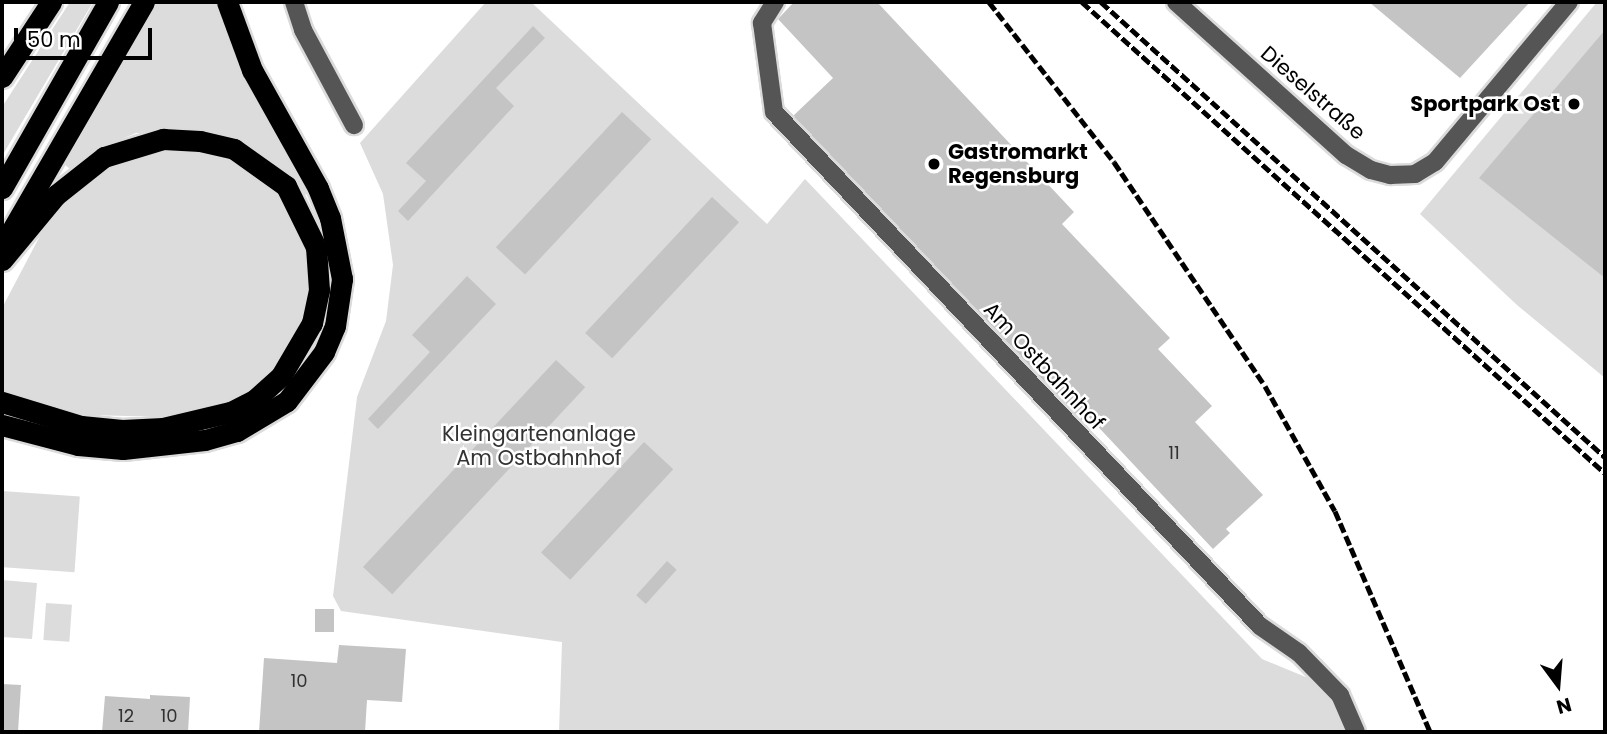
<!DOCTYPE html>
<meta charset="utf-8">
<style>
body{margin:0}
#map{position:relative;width:1607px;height:734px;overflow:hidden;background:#fff;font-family:Poppins,sans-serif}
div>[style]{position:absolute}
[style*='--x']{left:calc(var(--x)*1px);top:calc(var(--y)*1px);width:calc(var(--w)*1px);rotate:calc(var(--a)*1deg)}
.green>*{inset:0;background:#dcdcdc;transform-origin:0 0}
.building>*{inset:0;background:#c4c4c4;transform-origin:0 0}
.roads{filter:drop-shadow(2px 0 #dbdbdb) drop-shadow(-2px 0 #dbdbdb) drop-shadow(0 2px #dbdbdb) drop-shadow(0 -2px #dbdbdb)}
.minor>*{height:18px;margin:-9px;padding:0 9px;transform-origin:9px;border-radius:9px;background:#555}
.highway>*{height:21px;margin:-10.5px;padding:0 10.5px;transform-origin:10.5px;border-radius:10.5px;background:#000}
.rail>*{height:5px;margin-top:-2.5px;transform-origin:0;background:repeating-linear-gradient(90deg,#000 0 10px,transparent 0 13.5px)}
.dots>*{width:19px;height:19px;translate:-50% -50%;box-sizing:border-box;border:4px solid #fff;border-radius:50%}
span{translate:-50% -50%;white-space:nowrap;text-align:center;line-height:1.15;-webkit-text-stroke:5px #fff;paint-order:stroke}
.number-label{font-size:18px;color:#313131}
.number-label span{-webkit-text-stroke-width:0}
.street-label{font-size:21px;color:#000}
.poi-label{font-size:21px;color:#000;font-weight:700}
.right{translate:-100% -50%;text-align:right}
.left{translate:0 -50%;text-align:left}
.park-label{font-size:21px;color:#333}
.frame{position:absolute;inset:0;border:4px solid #000;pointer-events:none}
.north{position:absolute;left:1523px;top:650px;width:70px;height:70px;-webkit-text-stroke:5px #fff;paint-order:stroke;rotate:164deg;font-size:19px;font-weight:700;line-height:28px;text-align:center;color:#000}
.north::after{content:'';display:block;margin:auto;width:24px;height:32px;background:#000;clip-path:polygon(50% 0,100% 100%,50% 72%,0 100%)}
.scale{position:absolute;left:14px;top:28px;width:138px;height:32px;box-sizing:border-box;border:4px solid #000;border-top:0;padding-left:9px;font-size:21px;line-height:24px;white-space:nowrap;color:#000;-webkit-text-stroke:5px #fff;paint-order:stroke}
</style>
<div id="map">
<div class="green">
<div style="clip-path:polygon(70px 2px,93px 2px,2px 156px,2px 107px)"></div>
<div style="clip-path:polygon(157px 2px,217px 2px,242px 69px,310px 192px,305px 195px,256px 150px,204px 131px,136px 133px,91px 152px,70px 169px,63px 163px)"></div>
<div style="clip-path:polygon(486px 2px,531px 2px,767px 224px,805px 179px,1262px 659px,1308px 678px,1326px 696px,1337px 709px,1345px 732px,559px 732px,562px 642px,341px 611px,333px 596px,357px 397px,386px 321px,393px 265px,383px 194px,360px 143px)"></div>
<div style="clip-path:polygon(1597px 2px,1605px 2px,1605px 378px,1517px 305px,1420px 214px)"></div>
<div style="clip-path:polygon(180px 150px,227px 158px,252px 171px,286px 204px,306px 249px,309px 275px,303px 320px,281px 358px,250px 390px,231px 400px,167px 417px,88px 415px,2px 393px,2px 308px,51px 215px,96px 172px,129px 157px)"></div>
<div style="left:2px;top:491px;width:78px;height:76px;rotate:4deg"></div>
<div style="clip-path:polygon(2px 580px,37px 583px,32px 639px,2px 637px)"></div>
<div style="left:46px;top:603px;width:26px;height:37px;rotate:4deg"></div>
</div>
<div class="building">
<div style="clip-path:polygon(794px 2px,877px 2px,1074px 212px,1062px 224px,1170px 338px,1158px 349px,1212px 406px,1195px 422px,1263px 495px,1226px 529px,1230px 533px,1213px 549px,1087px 415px,1081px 421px,793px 116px,833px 78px,778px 19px)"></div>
<div style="clip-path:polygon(1369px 2px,1530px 2px,1460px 78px)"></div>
<div style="clip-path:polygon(533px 26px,545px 38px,496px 88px,514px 106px,408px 221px,398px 211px,426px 181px,406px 163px)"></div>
<div style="clip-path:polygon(1605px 30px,1605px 278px,1479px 178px)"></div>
<div style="left:622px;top:112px;width:40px;height:185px;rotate:43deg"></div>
<div style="left:712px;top:197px;width:37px;height:186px;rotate:43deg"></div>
<div style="clip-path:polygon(467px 276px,496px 304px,378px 429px,368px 419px,430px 352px,412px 335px)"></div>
<div style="left:556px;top:360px;width:40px;height:283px;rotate:43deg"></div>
<div style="left:644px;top:442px;width:40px;height:151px;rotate:43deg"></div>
<div style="left:667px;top:561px;width:13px;height:46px;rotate:42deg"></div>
<div style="left:334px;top:609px;width:23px;height:19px;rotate:90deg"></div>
<div style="clip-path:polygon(339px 645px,406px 649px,402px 702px,367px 700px,365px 732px,259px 732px,264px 658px,337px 663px)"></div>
<div style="clip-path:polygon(2px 684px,21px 685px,18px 732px,2px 732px)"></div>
<div style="clip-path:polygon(150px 695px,190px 697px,188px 732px,102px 732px,105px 696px,150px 699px)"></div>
</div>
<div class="roads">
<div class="minor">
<div style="--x:294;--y:2;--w:29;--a:72"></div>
<div style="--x:303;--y:30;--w:108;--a:61.8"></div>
<div style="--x:775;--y:2;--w:25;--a:122"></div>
<div style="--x:762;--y:23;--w:90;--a:82.3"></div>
<div style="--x:774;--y:112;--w:707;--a:46.6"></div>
<div style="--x:1260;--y:626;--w:47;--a:34.7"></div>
<div style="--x:1299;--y:653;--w:59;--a:45.7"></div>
<div style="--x:1340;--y:695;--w:40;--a:66.6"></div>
<div style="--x:1176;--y:2;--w:229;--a:42"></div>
<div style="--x:1346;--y:155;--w:29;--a:31"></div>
<div style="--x:1371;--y:170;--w:20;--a:15"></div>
<div style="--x:1390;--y:175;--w:25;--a:-2"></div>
<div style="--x:1415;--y:174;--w:23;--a:-31"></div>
<div style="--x:1435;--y:162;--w:209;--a:-50.1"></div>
</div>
<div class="highway">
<div style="--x:2;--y:77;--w:90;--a:-56.8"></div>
<div style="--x:2;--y:188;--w:214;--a:-60.3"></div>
<div style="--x:9;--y:235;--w:269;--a:-59.9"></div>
<div style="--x:2;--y:260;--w:85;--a:-50.3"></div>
<div style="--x:56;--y:195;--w:61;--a:-38.4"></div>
<div style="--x:104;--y:157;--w:62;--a:-17"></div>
<div style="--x:163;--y:139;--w:37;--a:3"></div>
<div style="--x:200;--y:141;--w:35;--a:13"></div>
<div style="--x:234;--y:149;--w:64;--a:35.4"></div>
<div style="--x:286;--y:186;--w:68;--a:63.8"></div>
<div style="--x:316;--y:247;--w:43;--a:86"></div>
<div style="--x:319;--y:290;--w:34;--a:102"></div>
<div style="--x:312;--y:323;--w:61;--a:120.3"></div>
<div style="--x:281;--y:376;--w:36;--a:138"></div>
<div style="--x:254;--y:400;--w:27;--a:153"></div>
<div style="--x:230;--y:412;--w:69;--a:166.6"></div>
<div style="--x:163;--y:428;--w:41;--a:177.2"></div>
<div style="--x:122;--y:430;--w:41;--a:-174.4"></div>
<div style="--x:81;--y:426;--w:83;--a:-163.1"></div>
<div style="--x:2;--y:425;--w:79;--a:14.7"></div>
<div style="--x:78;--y:445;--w:45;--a:5.1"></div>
<div style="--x:123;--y:449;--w:82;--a:-6.3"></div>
<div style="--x:205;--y:440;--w:33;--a:-16"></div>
<div style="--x:237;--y:431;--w:58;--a:-31"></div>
<div style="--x:287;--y:401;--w:61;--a:-52.9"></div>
<div style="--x:324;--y:352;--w:28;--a:-67"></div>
<div style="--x:335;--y:326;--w:48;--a:-81.5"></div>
<div style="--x:342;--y:279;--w:62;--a:-101.1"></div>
<div style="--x:330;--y:218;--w:32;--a:-112"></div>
<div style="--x:318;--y:188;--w:135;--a:-119.2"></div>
<div style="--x:252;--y:70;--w:72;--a:-110.2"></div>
</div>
</div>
<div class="rail">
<div style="--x:989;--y:2;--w:203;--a:52"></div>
<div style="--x:1114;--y:162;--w:270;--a:56"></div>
<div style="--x:1265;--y:386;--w:143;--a:60.8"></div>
<div style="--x:1335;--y:511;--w:241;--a:66.7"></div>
<div style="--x:1082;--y:2;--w:704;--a:42.01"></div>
<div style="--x:1101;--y:2;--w:679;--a:42.08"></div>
</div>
<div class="dots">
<div style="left:1574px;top:104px;background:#000"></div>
<div style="left:934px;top:164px;background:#000"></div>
</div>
<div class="number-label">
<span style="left:1174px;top:453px">11</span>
<span style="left:299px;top:681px">10</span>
<span style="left:126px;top:716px">12</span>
<span style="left:169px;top:716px">10</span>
</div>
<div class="street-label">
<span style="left:1313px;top:93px;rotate:41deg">Dieselstraße</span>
<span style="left:1044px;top:366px;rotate:47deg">Am Ostbahnhof</span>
</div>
<div class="poi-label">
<span class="right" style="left:1560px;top:104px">Sportpark Ost</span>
<span class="left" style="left:948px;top:164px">Gastromarkt<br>Regensburg</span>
</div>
<div class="park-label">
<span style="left:539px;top:446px">Kleingartenanlage<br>Am Ostbahnhof</span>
</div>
<div class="frame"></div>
<div class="north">N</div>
<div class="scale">50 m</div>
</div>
